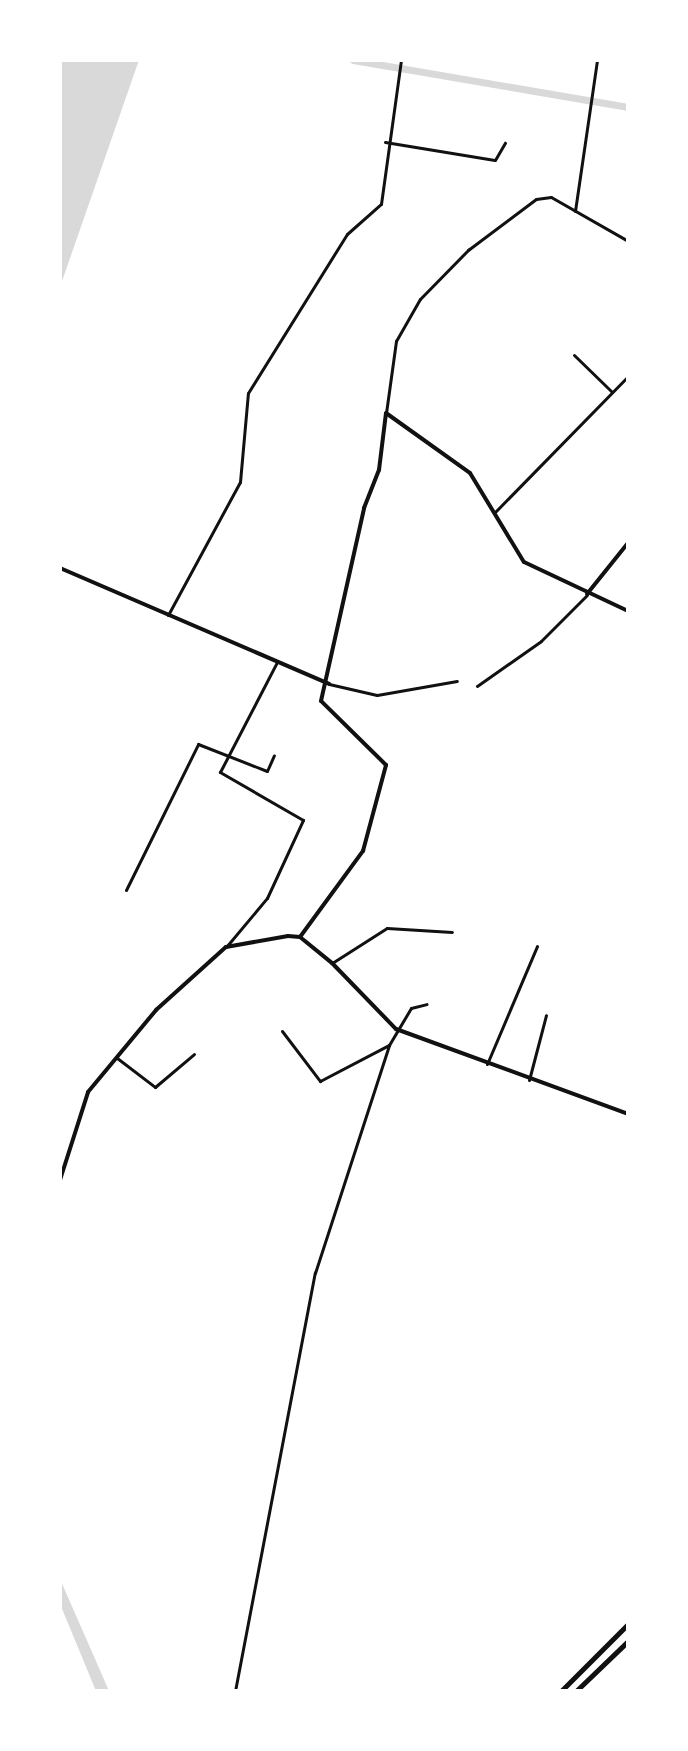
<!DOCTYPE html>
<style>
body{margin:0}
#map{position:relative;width:688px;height:1751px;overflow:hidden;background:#fff;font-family:"Varela Round",sans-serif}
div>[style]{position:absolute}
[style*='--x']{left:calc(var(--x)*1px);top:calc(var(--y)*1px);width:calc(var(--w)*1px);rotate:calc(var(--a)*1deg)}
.water>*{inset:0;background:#d9d9d9}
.canal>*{height:7px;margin:-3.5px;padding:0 3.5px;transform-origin:3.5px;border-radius:3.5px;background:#d9d9d9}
.minor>*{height:3px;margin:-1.5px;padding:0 1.5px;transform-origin:1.5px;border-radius:1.5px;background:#111}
.tertiary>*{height:4px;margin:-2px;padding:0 2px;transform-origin:2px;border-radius:2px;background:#111}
.primary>*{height:5px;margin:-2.5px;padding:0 2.5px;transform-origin:2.5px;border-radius:2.5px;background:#111}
span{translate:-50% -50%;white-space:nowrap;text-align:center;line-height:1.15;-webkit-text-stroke:6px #fff;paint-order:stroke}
.frame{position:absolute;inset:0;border:62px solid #fff;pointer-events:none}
</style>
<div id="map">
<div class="water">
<div style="clip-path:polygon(60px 60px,139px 60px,60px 287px)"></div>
<div style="clip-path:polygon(60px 1579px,99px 1668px,109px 1691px,96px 1691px,60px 1604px)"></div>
</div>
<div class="canal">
<div style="--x:353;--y:60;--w:279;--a:9.7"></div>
</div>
<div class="minor">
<div style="--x:385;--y:142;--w:111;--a:9.3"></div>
<div style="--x:495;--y:160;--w:20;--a:-60"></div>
<div style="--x:575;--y:211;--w:153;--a:-81.7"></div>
<div style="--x:574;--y:355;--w:52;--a:44.2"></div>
<div style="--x:386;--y:413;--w:73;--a:-82.1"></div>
<div style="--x:396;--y:341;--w:48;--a:-60.3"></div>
<div style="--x:420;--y:299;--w:69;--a:-45.6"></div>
<div style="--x:468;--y:250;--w:85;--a:-36.9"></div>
<div style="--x:536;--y:199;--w:15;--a:-8"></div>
<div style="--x:551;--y:197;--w:89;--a:29.7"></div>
<div style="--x:495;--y:512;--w:190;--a:-45.6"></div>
<div style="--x:168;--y:615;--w:151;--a:-61.6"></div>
<div style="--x:240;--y:482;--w:89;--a:-84.9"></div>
<div style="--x:248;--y:393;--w:187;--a:-58.1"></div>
<div style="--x:347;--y:234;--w:45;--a:-41.4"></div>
<div style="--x:381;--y:204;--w:145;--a:-82.1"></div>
<div style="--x:329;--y:684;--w:49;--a:12.9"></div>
<div style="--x:377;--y:695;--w:81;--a:-9.9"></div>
<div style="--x:477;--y:686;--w:78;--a:-35.1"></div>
<div style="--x:541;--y:641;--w:65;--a:-45"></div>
<div style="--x:126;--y:890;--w:163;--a:-63.7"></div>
<div style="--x:198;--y:744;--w:74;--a:21.4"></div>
<div style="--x:267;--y:771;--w:17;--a:-66"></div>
<div style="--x:226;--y:947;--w:64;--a:-50.1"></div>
<div style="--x:267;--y:898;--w:86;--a:-65.2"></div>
<div style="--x:303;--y:820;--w:96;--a:-150"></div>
<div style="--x:220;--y:772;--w:124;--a:-62.6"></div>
<div style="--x:332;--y:963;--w:65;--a:-32.5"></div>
<div style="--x:387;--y:928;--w:65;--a:3.5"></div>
<div style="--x:282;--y:1031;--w:63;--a:52.8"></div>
<div style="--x:320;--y:1081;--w:78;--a:-27.6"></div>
<div style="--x:117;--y:1058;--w:48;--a:37.3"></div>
<div style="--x:155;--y:1087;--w:51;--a:-40.2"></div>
<div style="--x:487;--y:1064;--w:128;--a:-67"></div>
<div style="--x:529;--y:1080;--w:67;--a:-75.3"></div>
<div style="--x:235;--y:1691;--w:426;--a:-79.2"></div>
<div style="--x:315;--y:1273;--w:240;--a:-72"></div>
<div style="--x:389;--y:1045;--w:43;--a:-59.3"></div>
<div style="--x:411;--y:1008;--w:16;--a:-14"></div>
</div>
<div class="tertiary">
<div style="--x:60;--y:568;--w:293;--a:23.3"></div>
<div style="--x:587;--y:594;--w:65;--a:-51.2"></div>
<div style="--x:300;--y:937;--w:107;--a:-53.8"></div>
<div style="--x:363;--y:851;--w:89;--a:-75"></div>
<div style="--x:386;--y:765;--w:91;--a:-135.4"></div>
<div style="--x:321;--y:701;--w:198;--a:-77.4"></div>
<div style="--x:364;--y:508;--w:41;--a:-68.5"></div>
<div style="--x:379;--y:470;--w:57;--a:-83"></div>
<div style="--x:386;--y:413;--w:103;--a:35.5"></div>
<div style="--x:470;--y:473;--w:104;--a:58.8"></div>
<div style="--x:524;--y:562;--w:115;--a:25.2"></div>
<div style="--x:60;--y:1180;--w:92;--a:-72.3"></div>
<div style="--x:88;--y:1092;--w:107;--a:-50.3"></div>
<div style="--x:156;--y:1010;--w:94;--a:-42"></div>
<div style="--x:226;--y:947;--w:63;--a:-10.1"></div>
<div style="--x:288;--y:936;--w:12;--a:5"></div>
<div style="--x:300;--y:937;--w:41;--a:39.1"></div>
<div style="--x:332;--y:963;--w:92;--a:45.9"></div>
<div style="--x:396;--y:1029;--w:247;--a:20.1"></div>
</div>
<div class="primary">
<div style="--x:561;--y:1691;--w:95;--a:-45"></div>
<div style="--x:576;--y:1691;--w:72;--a:-43.9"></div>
</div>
<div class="frame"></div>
</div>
